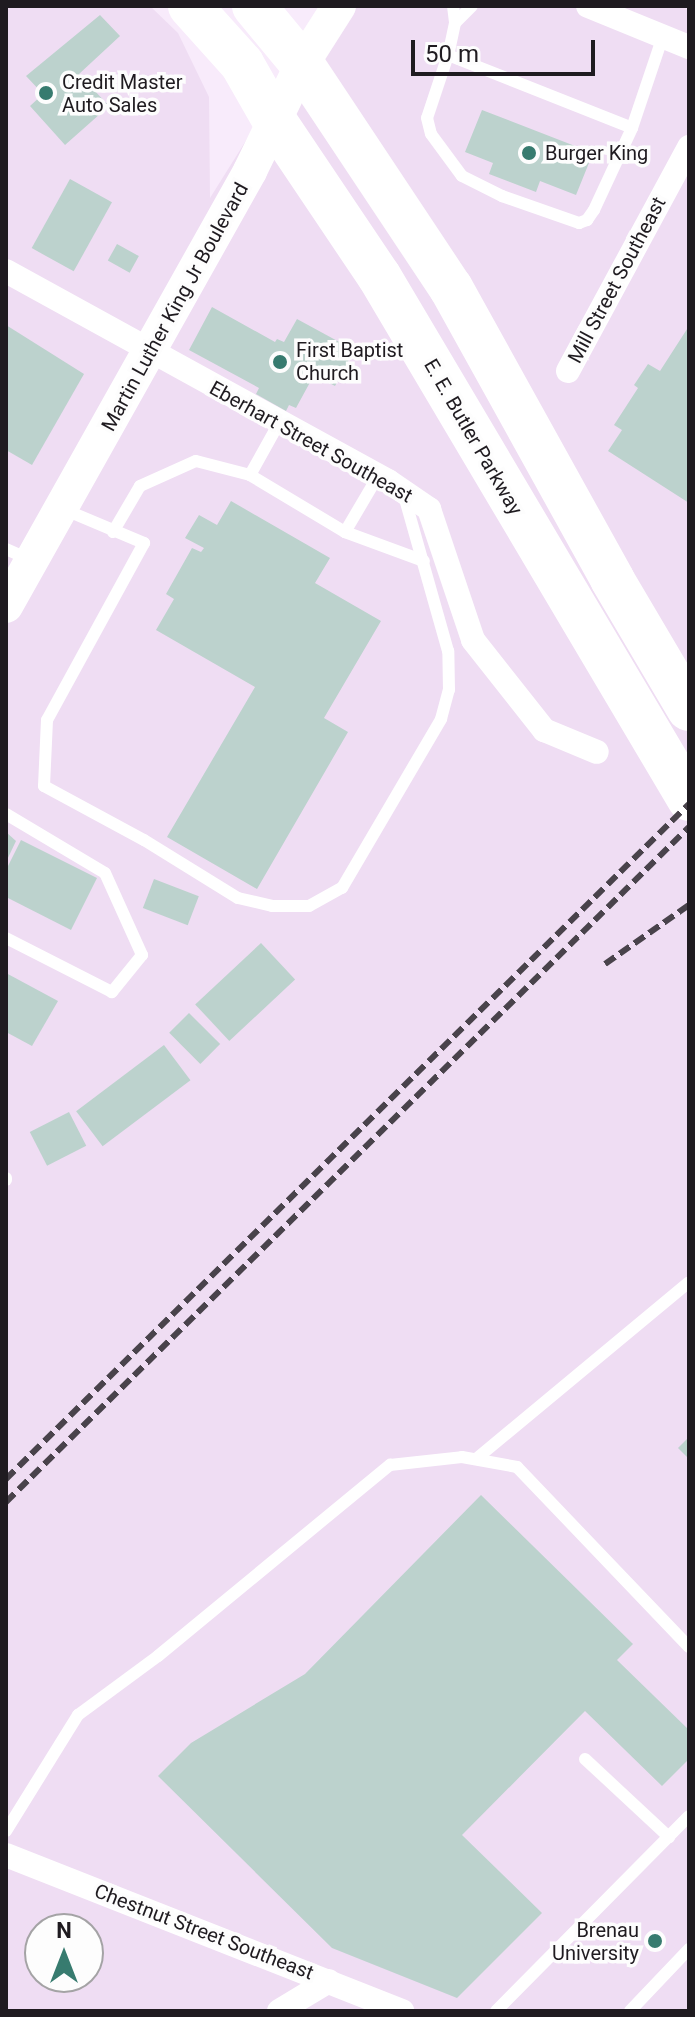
<!DOCTYPE html>
<style>
body{margin:0}
#map{position:relative;width:695px;height:2017px;overflow:hidden;background:#f8ebfb;font-family:Roboto,sans-serif}
div>[style]{position:absolute}
[style*='--x']{left:calc(var(--x)*1px);top:calc(var(--y)*1px);width:calc(var(--w)*1px);rotate:calc(var(--a)*1deg)}
.built>*{inset:0;background:#efddf3}
.building>*{inset:0;background:#bcd2cd;transform-origin:0 0}
.lane>*{height:12px;margin:-6px;padding:0 6px;transform-origin:6px;border-radius:6px;background:#fff}
.street>*{height:24px;margin:-12px;padding:0 12px;transform-origin:12px;border-radius:12px;background:#fff}
.secondary>*{height:34px;margin:-17px;padding:0 17px;transform-origin:17px;border-radius:17px;background:#fff}
.highway>*{height:44px;margin:-22px;padding:0 22px;transform-origin:22px;border-radius:22px;background:#fff}
.rail>*{height:6px;margin-top:-3px;transform-origin:0;background:repeating-linear-gradient(90deg,#49434b 0 12px,transparent 0 18px)}
.dots>*{width:22px;height:22px;translate:-50% -50%;box-sizing:border-box;border:4px solid #fdfdfd;border-radius:50%}
span{translate:-50% -50%;white-space:nowrap;text-align:center;line-height:1.15;-webkit-text-stroke:7px #fdfdfd;paint-order:stroke}
.poi-label{font-size:20px;color:#1f1b20}
.left{translate:0 -50%;text-align:left}
.right{translate:-100% -50%;text-align:right}
.street-label{font-size:20px;color:#1f1b20}
.frame{position:absolute;inset:0;border:8px solid #1f1b20;pointer-events:none}
.north{position:absolute;left:24px;top:1913px;width:80px;height:80px;box-sizing:border-box;background:#fdfdfd;border:2px solid #a4a3a5;border-radius:50%;rotate:0deg;font-size:22px;font-weight:700;line-height:32px;text-align:center;color:#1f1b20}
.north::after{content:'';display:block;margin:auto;width:28px;height:36px;background:#377b6f;clip-path:polygon(50% 0,100% 100%,50% 72%,0 100%)}
.scale{position:absolute;left:411px;top:40px;width:184px;height:36px;box-sizing:border-box;border:4px solid #1f1b20;border-top:0;padding-left:10px;font-size:24px;line-height:28px;white-space:nowrap;color:#1f1b20;-webkit-text-stroke:6px #fdfdfd;paint-order:stroke}
</style>
<div id="map">
<div class="built">
<div style="clip-path:polygon(evenodd,6px 6px,150px 6px,178px 33px,209px 97px,210px 198px,330px 6px,681px 6px,689px 10px,689px 2011px,6px 2011px,6px 6px,40px 1929px,88px 1929px,88px 1977px,40px 1977px,40px 1929px)"></div>
</div>
<div class="building">
<div style="clip-path:polygon(100px 15px,120px 36px,79px 74px,109px 106px,65px 145px,30px 106px,43px 94px,26px 76px)"></div>
<div style="clip-path:polygon(482px 110px,593px 153px,576px 195px,540px 181px,536px 192px,489px 174px,493px 163px,465px 152px)"></div>
<div style="left:70px;top:179px;width:48px;height:79px;rotate:29deg"></div>
<div style="left:117px;top:244px;width:25px;height:19px;rotate:29deg"></div>
<div style="clip-path:polygon(212px 307px,275px 342px,277px 339px,284px 342px,297px 319px,354px 350px,335px 386px,314px 375px,296px 408px,289px 405px,286px 411px,256px 394px,259px 388px,189px 350px)"></div>
<div style="clip-path:polygon(6px 325px,84px 374px,32px 465px,6px 450px)"></div>
<div style="clip-path:polygon(689px 326px,689px 503px,608px 451px,622px 430px,614px 425px,638px 388px,634px 385px,648px 364px,660px 371px)"></div>
<div style="clip-path:polygon(231px 501px,330px 558px,315px 583px,381px 621px,324px 718px,348px 732px,257px 889px,167px 837px,255px 687px,156px 630px,174px 599px,166px 594px,192px 548px,201px 552px,204px 548px,185px 538px,199px 515px,217px 525px)"></div>
<div style="clip-path:polygon(6px 832px,16px 841px,6px 862px)"></div>
<div style="clip-path:polygon(21px 840px,97px 878px,71px 930px,6px 897px,6px 870px)"></div>
<div style="left:154px;top:879px;width:48px;height:31px;rotate:21deg"></div>
<div style="left:261px;top:943px;width:50px;height:90px;rotate:47deg"></div>
<div style="clip-path:polygon(6px 973px,58px 1001px,32px 1046px,6px 1032px)"></div>
<div style="left:189px;top:1013px;width:44px;height:28px;rotate:45deg"></div>
<div style="left:164px;top:1045px;width:44px;height:110px;rotate:53deg"></div>
<div style="left:69px;top:1112px;width:38px;height:44px;rotate:63deg"></div>
<div style="clip-path:polygon(689px 1437px,689px 1459px,678px 1448px)"></div>
<div style="clip-path:polygon(481px 1495px,633px 1644px,617px 1660px,689px 1730px,689px 1759px,662px 1786px,585px 1711px,462px 1835px,542px 1913px,457px 1998px,332px 1948px,158px 1776px,191px 1743px,305px 1674px)"></div>
</div>
<div class="lane">
<div style="--x:453;--y:6;--w:17;--a:83"></div>
<div style="--x:455;--y:23;--w:33;--a:102"></div>
<div style="--x:448;--y:55;--w:66;--a:108.4"></div>
<div style="--x:427;--y:118;--w:16;--a:76"></div>
<div style="--x:431;--y:134;--w:52;--a:53.6"></div>
<div style="--x:462;--y:176;--w:45;--a:26.6"></div>
<div style="--x:502;--y:196;--w:82;--a:19.3"></div>
<div style="--x:579;--y:223;--w:9;--a:-21"></div>
<div style="--x:587;--y:220;--w:12;--a:-55"></div>
<div style="--x:594;--y:210;--w:90;--a:-65.1"></div>
<div style="--x:455;--y:23;--w:24;--a:-45"></div>
<div style="--x:448;--y:55;--w:198;--a:21.6"></div>
<div style="--x:632;--y:128;--w:97;--a:-71.4"></div>
<div style="--x:250;--y:475;--w:60;--a:-60.9"></div>
<div style="--x:378;--y:476;--w:65;--a:120.5"></div>
<div style="--x:345;--y:532;--w:84;--a:20.2"></div>
<div style="--x:63;--y:509;--w:88;--a:22.8"></div>
<div style="--x:144;--y:543;--w:202;--a:118.7"></div>
<div style="--x:47;--y:720;--w:66;--a:92.6"></div>
<div style="--x:44;--y:786;--w:114;--a:28.4"></div>
<div style="--x:144;--y:840;--w:110;--a:31.7"></div>
<div style="--x:238;--y:898;--w:35;--a:13"></div>
<div style="--x:272;--y:906;--w:37;--a:0"></div>
<div style="--x:309;--y:906;--w:38;--a:-29"></div>
<div style="--x:342;--y:888;--w:196;--a:-59.6"></div>
<div style="--x:441;--y:719;--w:30;--a:-75"></div>
<div style="--x:449;--y:690;--w:39;--a:-91"></div>
<div style="--x:448;--y:651;--w:162;--a:-105.8"></div>
<div style="--x:113;--y:532;--w:53;--a:-59.6"></div>
<div style="--x:140;--y:486;--w:61;--a:-24.1"></div>
<div style="--x:196;--y:461;--w:56;--a:14.5"></div>
<div style="--x:250;--y:475;--w:111;--a:31"></div>
<div style="--x:6;--y:549;--w:24;--a:24"></div>
<div style="--x:6;--y:814;--w:115;--a:30.8"></div>
<div style="--x:105;--y:873;--w:90;--a:65.7"></div>
<div style="--x:142;--y:955;--w:48;--a:129"></div>
<div style="--x:112;--y:992;--w:119;--a:-153"></div>
<div style="--x:6;--y:1178;--w:2;--a:90"></div>
<div style="--x:476;--y:1459;--w:276;--a:-39.7"></div>
<div style="--x:585;--y:1759;--w:115;--a:42.9"></div>
<div style="--x:6;--y:1831;--w:137;--a:-58.2"></div>
<div style="--x:78;--y:1715;--w:99;--a:-36.4"></div>
<div style="--x:158;--y:1656;--w:301;--a:-39.5"></div>
<div style="--x:390;--y:1465;--w:72;--a:-6.3"></div>
<div style="--x:462;--y:1457;--w:56;--a:10.3"></div>
<div style="--x:517;--y:1467;--w:249;--a:46.3"></div>
<div style="--x:496;--y:2011;--w:274;--a:-45.3"></div>
<div style="--x:630;--y:2011;--w:86;--a:-46.4"></div>
</div>
<div class="street">
<div style="--x:588;--y:6;--w:109;--a:22.1"></div>
<div style="--x:6;--y:271;--w:436;--a:28.8"></div>
<div style="--x:388;--y:481;--w:50;--a:34.3"></div>
<div style="--x:429;--y:509;--w:138;--a:71.4"></div>
<div style="--x:473;--y:640;--w:115;--a:51.7"></div>
<div style="--x:544;--y:730;--w:57;--a:22.5"></div>
<div style="--x:568;--y:371;--w:255;--a:-61.6"></div>
<div style="--x:6;--y:1855;--w:426;--a:21.5"></div>
<div style="--x:279;--y:2011;--w:58;--a:-31"></div>
</div>
<div class="secondary">
<div style="--x:6;--y:606;--w:499;--a:-60.7"></div>
<div style="--x:250;--y:171;--w:119;--a:-64.1"></div>
<div style="--x:302;--y:64;--w:69;--a:-57.5"></div>
</div>
<div class="highway">
<div style="--x:190;--y:6;--w:78;--a:48.1"></div>
<div style="--x:242;--y:64;--w:64;--a:60.3"></div>
<div style="--x:274;--y:120;--w:188;--a:56.1"></div>
<div style="--x:379;--y:276;--w:608;--a:59.34"></div>
<div style="--x:254;--y:6;--w:75;--a:50.4"></div>
<div style="--x:302;--y:64;--w:269;--a:56.4"></div>
<div style="--x:451;--y:288;--w:333;--a:61"></div>
<div style="--x:612;--y:579;--w:151;--a:59.4"></div>
</div>
<div class="rail">
<div style="--x:605;--y:964;--w:103;--a:-35.1"></div>
<div style="--x:6;--y:1479;--w:960;--a:-44.66"></div>
<div style="--x:6;--y:1502;--w:960;--a:-44.66"></div>
</div>
<div class="dots">
<div style="left:46px;top:93px;background:#377b6f"></div>
<div style="left:529px;top:153px;background:#377b6f"></div>
<div style="left:280px;top:362px;background:#377b6f"></div>
<div style="left:655px;top:1941px;background:#377b6f"></div>
</div>
<div class="poi-label">
<span class="left" style="left:62px;top:94px">Credit Master<br>Auto Sales</span>
<span class="left" style="left:545px;top:153px">Burger King</span>
<span class="left" style="left:296px;top:362px">First Baptist<br>Church</span>
<span class="right" style="left:639px;top:1942px">Brenau<br>University</span>
</div>
<div class="street-label">
<span style="left:617px;top:280px;rotate:-62deg">Mill Street Southeast</span>
<span style="left:175px;top:307px;rotate:-61deg">Martin Luther King Jr Boulevard</span>
<span style="left:473px;top:437px;rotate:60deg">E. E. Butler Parkway</span>
<span style="left:311px;top:442px;rotate:29deg">Eberhart Street Southeast</span>
<span style="left:204px;top:1932px;rotate:21deg">Chestnut Street Southeast</span>
</div>
<div class="frame"></div>
<div class="north">N</div>
<div class="scale">50 m</div>
</div>
